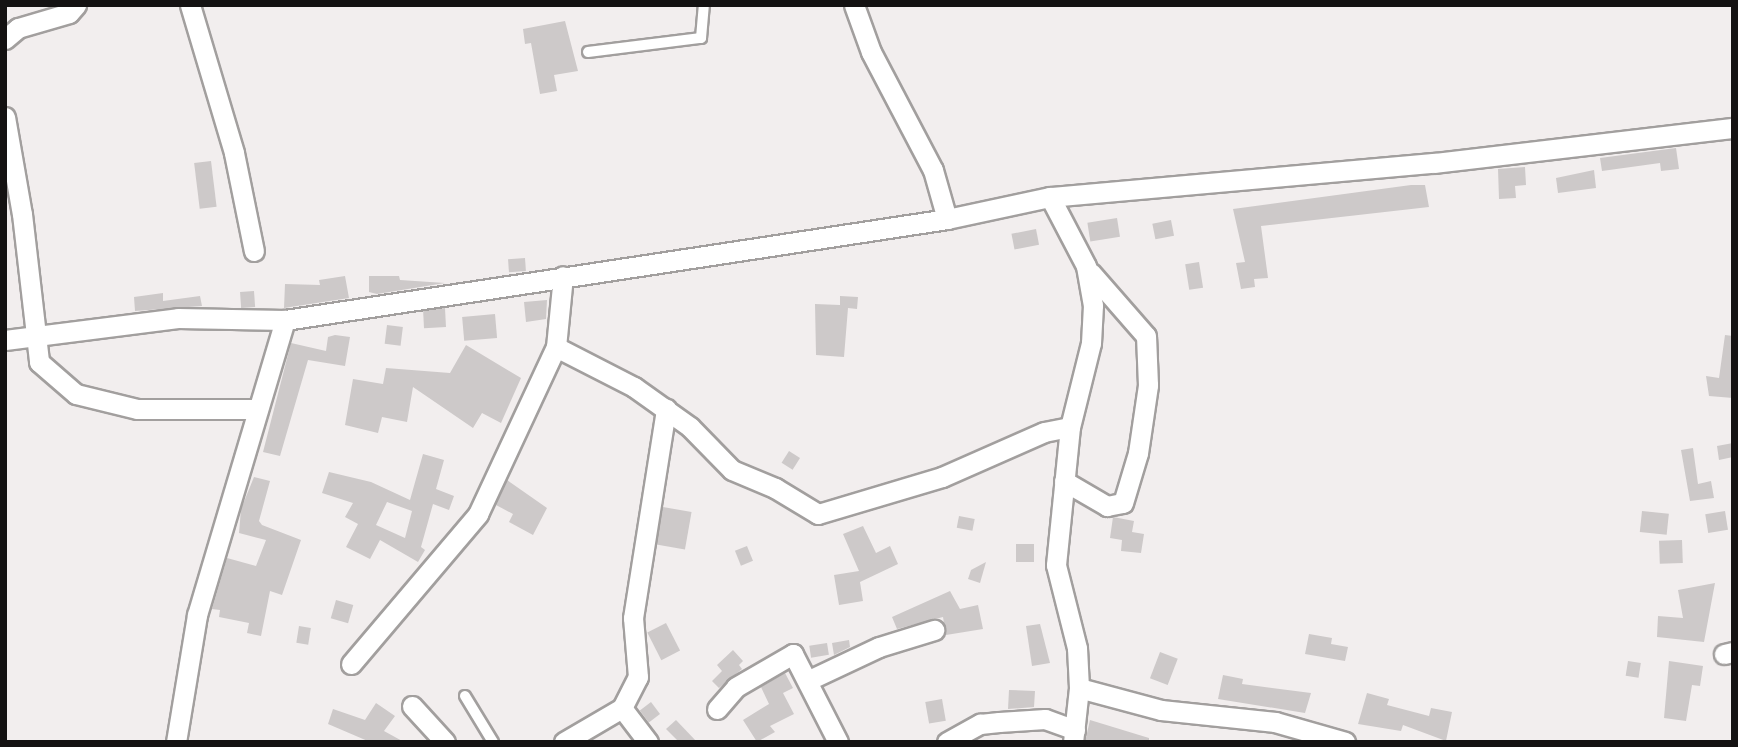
<!DOCTYPE html>
<style>
body{margin:0}
#map{position:relative;width:1738px;height:747px;overflow:hidden;background:#f2eeee;font-family:"Libre Baskerville",serif}
div>[style]{position:absolute}
[style*='--x']{left:calc(var(--x)*1px);top:calc(var(--y)*1px);width:calc(var(--w)*1px);rotate:calc(var(--a)*1deg)}
.building>*{inset:0;background:#cdc9c9;transform-origin:0 0}
.roads{filter:drop-shadow(2px 0 #a29f9e) drop-shadow(-2px 0 #a29f9e) drop-shadow(0 2px #a29f9e) drop-shadow(0 -2px #a29f9e)}
.service>*{height:10px;margin:-5px;padding:0 5px;transform-origin:5px;border-radius:5px;background:#fff}
.minor>*{height:19px;margin:-9.5px;padding:0 9.5px;transform-origin:9.5px;border-radius:9.5px;background:#fff}
span{translate:-50% -50%;white-space:nowrap;text-align:center;line-height:1.15;-webkit-text-stroke:5px #fff;paint-order:stroke}
.frame{position:absolute;inset:0;border:7px solid #141212;pointer-events:none}
</style>
<div id="map">
<div class="building">
<div style="clip-path:polygon(565px 21px,578px 71px,554px 75px,557px 91px,540px 94px,531px 43px,525px 44px,523px 29px)"></div>
<div style="clip-path:polygon(1676px 148px,1679px 169px,1661px 171px,1660px 163px,1602px 171px,1600px 158px)"></div>
<div style="left:211px;top:161px;width:46px;height:17px;rotate:83deg"></div>
<div style="clip-path:polygon(1525px 167px,1526px 185px,1515px 186px,1516px 198px,1499px 199px,1498px 169px)"></div>
<div style="clip-path:polygon(1594px 170px,1596px 188px,1558px 193px,1556px 178px)"></div>
<div style="clip-path:polygon(1411px 185px,1425px 185px,1429px 207px,1261px 226px,1268px 278px,1254px 279px,1255px 287px,1241px 289px,1236px 263px,1245px 262px,1233px 209px)"></div>
<div style="left:1117px;top:218px;width:19px;height:30px;rotate:81deg"></div>
<div style="left:1171px;top:220px;width:16px;height:19px;rotate:79deg"></div>
<div style="left:1036px;top:229px;width:16px;height:25px;rotate:79deg"></div>
<div style="left:525px;top:258px;width:13px;height:17px;rotate:86deg"></div>
<div style="left:1199px;top:262px;width:26px;height:14px;rotate:81deg"></div>
<div style="clip-path:polygon(345px 276px,349px 298px,284px 308px,285px 284px,320px 285px,319px 280px)"></div>
<div style="clip-path:polygon(369px 276px,399px 276px,400px 280px,445px 283px,377px 294px,369px 292px)"></div>
<div style="left:254px;top:291px;width:16px;height:14px;rotate:86deg"></div>
<div style="clip-path:polygon(163px 293px,163px 301px,200px 296px,202px 306px,135px 311px,134px 297px)"></div>
<div style="clip-path:polygon(840px 296px,858px 297px,857px 309px,848px 308px,844px 357px,816px 355px,815px 304px,840px 305px)"></div>
<div style="clip-path:polygon(547px 300px,546px 319px,526px 322px,524px 302px)"></div>
<div style="left:445px;top:308px;width:19px;height:22px;rotate:87deg"></div>
<div style="left:495px;top:314px;width:24px;height:33px;rotate:85deg"></div>
<div style="left:387px;top:325px;width:16px;height:19px;rotate:7deg"></div>
<div style="clip-path:polygon(335px 335px,350px 337px,345px 366px,308px 360px,280px 456px,263px 452px,291px 343px,326px 351px,328px 337px)"></div>
<div style="clip-path:polygon(1725px 335px,1733px 336px,1733px 398px,1709px 396px,1706px 376px,1719px 378px)"></div>
<div style="clip-path:polygon(466px 345px,521px 378px,501px 423px,482px 413px,473px 428px,413px 387px,407px 422px,382px 417px,378px 433px,345px 425px,353px 379px,383px 384px,386px 368px,450px 373px)"></div>
<div style="clip-path:polygon(1733px 443px,1733px 457px,1719px 460px,1717px 446px)"></div>
<div style="clip-path:polygon(1693px 448px,1698px 484px,1711px 481px,1714px 498px,1690px 501px,1681px 450px)"></div>
<div style="left:789px;top:451px;width:13px;height:14px;rotate:32deg"></div>
<div style="clip-path:polygon(evenodd,423px 454px,444px 460px,436px 489px,454px 496px,449px 510px,433px 504px,421px 547px,425px 550px,418px 562px,380px 540px,370px 559px,346px 547px,358px 524px,345px 517px,353px 503px,322px 493px,329px 472px,371px 482px,410px 500px,423px 454px,387px 502px,412px 511px,405px 538px,376px 525px,387px 502px)"></div>
<div style="clip-path:polygon(254px 477px,270px 481px,259px 521px,262px 525px,301px 540px,282px 595px,270px 591px,261px 636px,247px 633px,249px 623px,219px 617px,220px 610px,212px 609px,227px 558px,256px 566px,266px 540px,239px 533px,241px 509px)"></div>
<div style="clip-path:polygon(507px 480px,547px 508px,533px 535px,509px 522px,513px 514px,496px 505px)"></div>
<div style="left:663px;top:507px;width:29px;height:38px;rotate:10deg"></div>
<div style="left:1642px;top:511px;width:27px;height:21px;rotate:6deg"></div>
<div style="left:1725px;top:511px;width:19px;height:20px;rotate:81deg"></div>
<div style="left:959px;top:516px;width:16px;height:12px;rotate:11deg"></div>
<div style="clip-path:polygon(1113px 517px,1134px 521px,1132px 532px,1144px 534px,1141px 553px,1121px 551px,1122px 540px,1110px 538px)"></div>
<div style="clip-path:polygon(863px 526px,876px 553px,890px 546px,898px 564px,860px 582px,863px 601px,839px 605px,834px 575px,859px 571px,843px 534px)"></div>
<div style="left:1682px;top:540px;width:23px;height:23px;rotate:88deg"></div>
<div style="left:1016px;top:544px;width:18px;height:18px"></div>
<div style="left:747px;top:546px;width:16px;height:13px;rotate:68deg"></div>
<div style="clip-path:polygon(986px 562px,980px 583px,968px 579px,971px 570px)"></div>
<div style="clip-path:polygon(1715px 583px,1704px 642px,1657px 637px,1658px 616px,1683px 618px,1678px 590px)"></div>
<div style="clip-path:polygon(950px 591px,960px 609px,978px 605px,983px 629px,946px 635px,943px 617px,897px 629px,892px 617px)"></div>
<div style="left:336px;top:600px;width:18px;height:19px;rotate:16deg"></div>
<div style="left:666px;top:623px;width:31px;height:21px;rotate:63deg"></div>
<div style="clip-path:polygon(1040px 624px,1050px 663px,1032px 666px,1026px 626px)"></div>
<div style="left:299px;top:626px;width:12px;height:17px;rotate:9deg"></div>
<div style="clip-path:polygon(1309px 634px,1332px 638px,1331px 644px,1348px 647px,1345px 661px,1305px 654px)"></div>
<div style="clip-path:polygon(849px 640px,850px 647px,834px 655px,832px 643px)"></div>
<div style="left:827px;top:643px;width:12px;height:18px;rotate:81deg"></div>
<div style="clip-path:polygon(733px 650px,743px 661px,739px 665px,742px 669px,719px 688px,712px 681px,722px 671px,717px 665px)"></div>
<div style="left:1160px;top:652px;width:19px;height:28px;rotate:21deg"></div>
<div style="left:1628px;top:661px;width:13px;height:15px;rotate:9deg"></div>
<div style="clip-path:polygon(1669px 661px,1703px 666px,1700px 686px,1692px 685px,1686px 721px,1664px 718px)"></div>
<div style="clip-path:polygon(785px 673px,793px 688px,783px 693px,794px 714px,770px 726px,775px 732px,757px 742px,743px 720px,769px 704px,761px 687px)"></div>
<div style="clip-path:polygon(1223px 675px,1243px 679px,1242px 684px,1311px 693px,1305px 713px,1218px 699px)"></div>
<div style="clip-path:polygon(1009px 690px,1035px 691px,1034px 707px,1008px 709px)"></div>
<div style="clip-path:polygon(1367px 693px,1389px 699px,1387px 705px,1429px 716px,1431px 708px,1452px 712px,1446px 741px,1403px 725px,1401px 731px,1358px 724px)"></div>
<div style="left:942px;top:699px;width:22px;height:17px;rotate:80deg"></div>
<div style="left:651px;top:702px;width:15px;height:14px;rotate:53deg"></div>
<div style="clip-path:polygon(376px 703px,395px 716px,384px 731px,404px 742px,370px 742px,328px 724px,333px 709px,365px 720px)"></div>
<div style="clip-path:polygon(676px 720px,697px 742px,679px 742px,666px 729px)"></div>
<div style="clip-path:polygon(1090px 720px,1149px 738px,1149px 742px,1085px 742px)"></div>
</div>
<div class="roads">
<div class="service">
<div style="--x:588;--y:52;--w:114;--a:-7.1"></div>
<div style="--x:701;--y:38;--w:33;--a:-85"></div>
<div style="--x:465;--y:696;--w:54;--a:58.7"></div>
</div>
<div class="minor">
<div style="--x:190;--y:5;--w:154;--a:73.4"></div>
<div style="--x:234;--y:153;--w:100;--a:78.5"></div>
<div style="--x:854;--y:5;--w:50;--a:70.1"></div>
<div style="--x:871;--y:52;--w:133;--a:62.3"></div>
<div style="--x:933;--y:170;--w:51;--a:74.1"></div>
<div style="--x:5;--y:39;--w:17;--a:-40"></div>
<div style="--x:18;--y:28;--w:53;--a:-16.4"></div>
<div style="--x:69;--y:13;--w:11;--a:-49"></div>
<div style="--x:5;--y:117;--w:98;--a:80.1"></div>
<div style="--x:22;--y:214;--w:149;--a:83.4"></div>
<div style="--x:39;--y:362;--w:49;--a:40.9"></div>
<div style="--x:76;--y:394;--w:63;--a:13.8"></div>
<div style="--x:137;--y:409;--w:119;--a:0"></div>
<div style="--x:1050;--y:197;--w:78;--a:62.4"></div>
<div style="--x:1086;--y:266;--w:40;--a:80"></div>
<div style="--x:1093;--y:305;--w:38;--a:93"></div>
<div style="--x:1091;--y:343;--w:87;--a:104"></div>
<div style="--x:1070;--y:427;--w:139;--a:95.8"></div>
<div style="--x:1056;--y:565;--w:86;--a:75.8"></div>
<div style="--x:1077;--y:648;--w:40;--a:87.1"></div>
<div style="--x:1079;--y:688;--w:54;--a:96.3"></div>
<div style="--x:5;--y:340;--w:174;--a:-7.2"></div>
<div style="--x:178;--y:318;--w:107;--a:1.1"></div>
<div style="--x:285;--y:320;--w:670;--a:-8.67"></div>
<div style="--x:947;--y:219;--w:105;--a:-12.1"></div>
<div style="--x:1050;--y:197;--w:386;--a:-5.1"></div>
<div style="--x:1434;--y:163;--w:301;--a:-6.7"></div>
<div style="--x:556;--y:347;--w:88;--a:27.1"></div>
<div style="--x:634;--y:387;--w:69;--a:35.5"></div>
<div style="--x:690;--y:427;--w:60;--a:45.7"></div>
<div style="--x:732;--y:470;--w:47;--a:22.7"></div>
<div style="--x:775;--y:488;--w:50;--a:31.2"></div>
<div style="--x:818;--y:514;--w:129;--a:-16.6"></div>
<div style="--x:942;--y:477;--w:111;--a:-23.8"></div>
<div style="--x:1044;--y:432;--w:26;--a:-11"></div>
<div style="--x:1064;--y:481;--w:50;--a:30.2"></div>
<div style="--x:1107;--y:506;--w:16;--a:-11"></div>
<div style="--x:1123;--y:503;--w:52;--a:-73.3"></div>
<div style="--x:1138;--y:453;--w:69;--a:-81.6"></div>
<div style="--x:1148;--y:385;--w:49;--a:-92.3"></div>
<div style="--x:1146;--y:336;--w:84;--a:-131.1"></div>
<div style="--x:1724;--y:654;--w:9;--a:-13"></div>
<div style="--x:351;--y:664;--w:197;--a:-49.7"></div>
<div style="--x:478;--y:514;--w:184;--a:-65"></div>
<div style="--x:556;--y:347;--w:71;--a:-84.4"></div>
<div style="--x:809;--y:680;--w:77;--a:-25.2"></div>
<div style="--x:879;--y:647;--w:58;--a:-17.2"></div>
<div style="--x:1079;--y:688;--w:85;--a:15"></div>
<div style="--x:1161;--y:710;--w:115;--a:6"></div>
<div style="--x:1275;--y:722;--w:73;--a:15.9"></div>
<div style="--x:412;--y:706;--w:49;--a:47.5"></div>
<div style="--x:622;--y:708;--w:43;--a:52.6"></div>
<div style="--x:717;--y:709;--w:29;--a:-49"></div>
<div style="--x:736;--y:687;--w:66;--a:-30.1"></div>
<div style="--x:793;--y:654;--w:99;--a:62.9"></div>
<div style="--x:176;--y:742;--w:129;--a:-80.6"></div>
<div style="--x:197;--y:615;--w:308;--a:-73.4"></div>
<div style="--x:564;--y:742;--w:67;--a:-30.4"></div>
<div style="--x:622;--y:708;--w:35;--a:-63"></div>
<div style="--x:638;--y:677;--w:59;--a:-94.8"></div>
<div style="--x:633;--y:618;--w:212;--a:-81"></div>
<div style="--x:947;--y:742;--w:38;--a:-29"></div>
<div style="--x:980;--y:724;--w:19;--a:-6"></div>
<div style="--x:999;--y:722;--w:46;--a:-3.7"></div>
<div style="--x:1045;--y:719;--w:32;--a:20"></div>
</div>
</div>
<div class="frame"></div>
</div>
